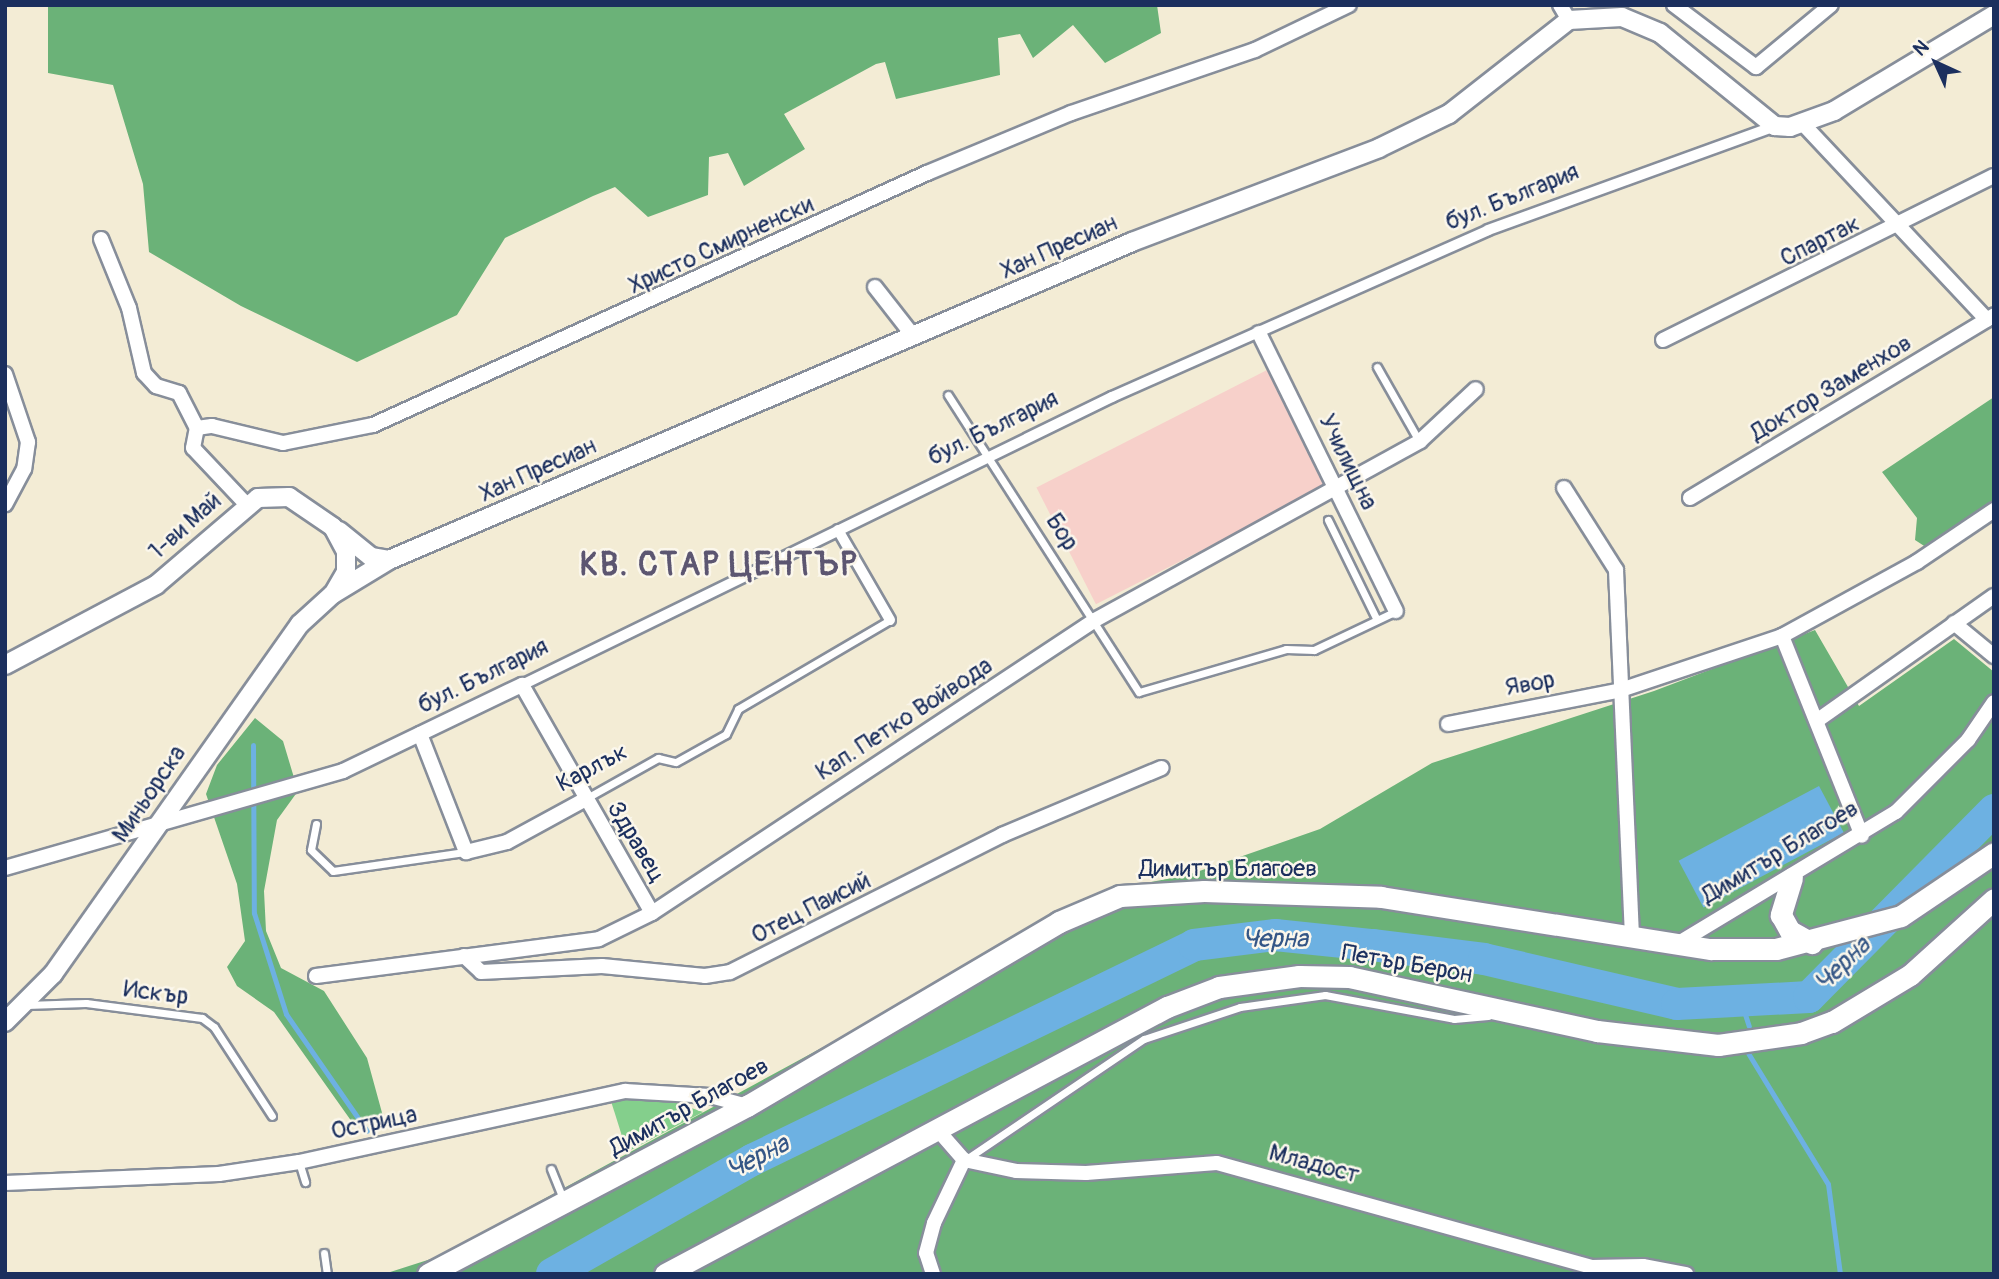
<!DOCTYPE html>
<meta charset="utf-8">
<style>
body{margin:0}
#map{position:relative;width:1999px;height:1279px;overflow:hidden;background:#f3ecd5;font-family:Pangolin,sans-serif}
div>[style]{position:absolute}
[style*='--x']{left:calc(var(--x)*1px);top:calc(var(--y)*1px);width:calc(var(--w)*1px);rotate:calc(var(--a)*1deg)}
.built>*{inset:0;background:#f7d0ca;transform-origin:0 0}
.green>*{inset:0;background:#84cf8c}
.forest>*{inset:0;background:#6bb278}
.water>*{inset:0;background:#6db1e2;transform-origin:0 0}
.stream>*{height:5px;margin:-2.5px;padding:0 2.5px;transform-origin:2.5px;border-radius:2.5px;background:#6db1e2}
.river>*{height:32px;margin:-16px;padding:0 16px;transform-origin:16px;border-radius:16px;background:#6db1e2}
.roads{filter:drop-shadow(2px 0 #878e9a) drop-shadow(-2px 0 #878e9a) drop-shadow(0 2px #878e9a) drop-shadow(0 -2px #878e9a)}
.service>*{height:7px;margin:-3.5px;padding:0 3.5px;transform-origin:3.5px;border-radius:3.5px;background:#fff}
.pedestrian>*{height:10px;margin:-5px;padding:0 5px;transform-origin:5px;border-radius:5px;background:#fff}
.minor>*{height:14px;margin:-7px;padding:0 7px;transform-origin:7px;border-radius:7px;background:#fff}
.tertiary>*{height:18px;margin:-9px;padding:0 9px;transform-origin:9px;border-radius:9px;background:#fff}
.secondary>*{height:21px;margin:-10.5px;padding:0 10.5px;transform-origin:10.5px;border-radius:10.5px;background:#fff}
span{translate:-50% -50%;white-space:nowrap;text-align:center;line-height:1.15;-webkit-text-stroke:5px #fbf7ec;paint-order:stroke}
.street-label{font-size:24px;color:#1b2f5e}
.water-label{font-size:26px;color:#345686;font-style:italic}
.district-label{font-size:32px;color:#5c5671;font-weight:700;letter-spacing:2px}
.frame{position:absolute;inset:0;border:7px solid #1b2f5e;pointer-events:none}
.north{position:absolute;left:1901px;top:28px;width:70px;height:70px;-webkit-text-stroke:5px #fbf7ec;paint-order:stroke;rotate:315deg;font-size:19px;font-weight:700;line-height:28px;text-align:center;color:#1b2f5e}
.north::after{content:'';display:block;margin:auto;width:24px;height:32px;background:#1b2f5e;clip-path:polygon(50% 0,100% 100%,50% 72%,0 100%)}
</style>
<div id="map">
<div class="built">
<div style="left:1269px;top:369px;width:131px;height:261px;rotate:63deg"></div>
</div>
<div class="green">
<div style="clip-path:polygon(610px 1098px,677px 1103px,703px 1112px,627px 1152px)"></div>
</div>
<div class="forest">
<div style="clip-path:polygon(48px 5px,1157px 5px,1161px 33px,1105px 63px,1073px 25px,1033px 58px,1020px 34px,998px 38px,1000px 75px,896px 99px,885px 62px,876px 64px,784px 114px,805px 149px,744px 186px,728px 153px,709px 157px,708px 195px,648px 217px,615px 187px,593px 196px,505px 238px,457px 315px,357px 362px,241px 306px,149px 252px,143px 184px,113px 85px,48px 73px)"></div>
<div style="clip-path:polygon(1994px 397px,1994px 508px,1935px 553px,1915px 540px,1917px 518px,1882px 472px)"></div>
<div style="clip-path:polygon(1815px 630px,1859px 706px,1954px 639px,1994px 672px,1994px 1274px,384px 1274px,437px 1257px,1114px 889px,1188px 875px,1320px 829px,1432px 763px,1654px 691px)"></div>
<div style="clip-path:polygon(255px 718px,283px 741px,298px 791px,277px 820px,264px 891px,266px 931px,281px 968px,324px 991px,367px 1058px,384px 1120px,352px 1122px,274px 1012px,237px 986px,227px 967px,245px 941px,237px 884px,206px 794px,217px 765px)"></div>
</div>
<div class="water">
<div style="left:1819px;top:786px;width:53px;height:159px;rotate:62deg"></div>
</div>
<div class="stream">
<div style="--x:253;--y:745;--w:168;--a:89.7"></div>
<div style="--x:254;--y:913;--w:106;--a:72.4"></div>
<div style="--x:286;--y:1014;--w:142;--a:55.3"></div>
<div style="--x:1742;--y:1005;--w:22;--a:72"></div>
<div style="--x:1748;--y:1053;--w:153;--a:58.6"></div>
<div style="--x:1828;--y:1184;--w:91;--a:82.4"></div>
</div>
<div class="river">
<div style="--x:552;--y:1274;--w:230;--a:-29.7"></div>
<div style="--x:752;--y:1160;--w:492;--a:-25.9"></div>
<div style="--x:1194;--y:945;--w:82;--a:-7"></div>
<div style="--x:1275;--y:935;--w:98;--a:5.9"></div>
<div style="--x:1372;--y:945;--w:113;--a:7.1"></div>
<div style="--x:1484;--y:959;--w:198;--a:13.1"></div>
<div style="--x:1677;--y:1004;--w:132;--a:-3"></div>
<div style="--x:1809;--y:997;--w:263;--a:-45.3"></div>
</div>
<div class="roads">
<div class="service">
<div style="--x:1377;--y:367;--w:85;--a:60.4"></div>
<div style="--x:948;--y:395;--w:353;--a:57.3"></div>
<div style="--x:1139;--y:692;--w:153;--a:-16.3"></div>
<div style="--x:1286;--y:649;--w:28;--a:2"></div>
<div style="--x:1314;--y:650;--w:91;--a:-25.4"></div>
<div style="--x:1328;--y:520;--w:111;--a:63.9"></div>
<div style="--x:585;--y:799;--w:84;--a:-29.3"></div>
<div style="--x:658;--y:758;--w:18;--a:13"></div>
<div style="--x:676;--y:762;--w:57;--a:-29.2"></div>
<div style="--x:726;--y:734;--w:28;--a:-64"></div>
<div style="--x:738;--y:709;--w:176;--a:-30.4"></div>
<div style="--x:316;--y:824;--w:26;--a:101"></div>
<div style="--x:311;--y:850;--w:30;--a:44"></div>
<div style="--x:333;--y:871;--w:133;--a:-8.2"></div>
<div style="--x:26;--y:1005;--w:60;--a:-1.9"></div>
<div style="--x:86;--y:1003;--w:117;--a:7.4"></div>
<div style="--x:202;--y:1018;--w:15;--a:37"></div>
<div style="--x:214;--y:1027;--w:106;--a:56.9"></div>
<div style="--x:965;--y:1160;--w:216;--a:-34.1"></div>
<div style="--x:1144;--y:1039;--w:101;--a:-18.4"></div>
<div style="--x:1240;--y:1007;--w:86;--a:-8"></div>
<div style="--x:1325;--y:995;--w:131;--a:10.5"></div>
<div style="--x:1454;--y:1019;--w:34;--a:-5"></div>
<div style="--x:299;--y:1162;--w:21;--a:73"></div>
<div style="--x:551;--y:1169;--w:35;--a:68"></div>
<div style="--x:324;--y:1253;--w:21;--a:82"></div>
</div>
<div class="pedestrian">
<div style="--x:838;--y:530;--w:104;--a:60"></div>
<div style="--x:522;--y:685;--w:657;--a:-26.02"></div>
<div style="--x:1112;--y:397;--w:411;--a:-23.9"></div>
<div style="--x:1488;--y:230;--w:305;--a:-19.9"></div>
</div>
<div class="minor">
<div style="--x:1560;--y:5;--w:17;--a:59"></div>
<div style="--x:1674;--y:5;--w:103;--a:37.1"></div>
<div style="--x:1756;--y:67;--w:97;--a:-39.6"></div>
<div style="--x:1804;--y:125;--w:267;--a:46.8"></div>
<div style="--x:101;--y:239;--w:74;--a:67.9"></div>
<div style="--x:129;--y:308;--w:67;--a:77"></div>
<div style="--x:144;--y:373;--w:18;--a:47"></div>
<div style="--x:156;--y:386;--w:24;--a:17"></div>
<div style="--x:179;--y:393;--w:39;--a:63"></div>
<div style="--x:875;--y:287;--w:63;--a:52"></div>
<div style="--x:1259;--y:333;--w:310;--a:63.8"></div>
<div style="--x:1663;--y:340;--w:369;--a:-26.4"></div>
<div style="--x:5;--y:374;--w:72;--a:71.3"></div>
<div style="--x:28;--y:442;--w:27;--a:98"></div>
<div style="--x:24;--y:469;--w:40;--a:118"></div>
<div style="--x:1564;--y:488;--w:97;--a:57.6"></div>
<div style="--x:1616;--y:570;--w:367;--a:87.5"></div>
<div style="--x:1690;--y:498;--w:355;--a:-31"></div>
<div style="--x:246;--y:504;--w:77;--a:-133.4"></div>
<div style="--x:193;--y:448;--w:20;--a:-79"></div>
<div style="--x:197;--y:428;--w:15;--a:-8"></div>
<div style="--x:212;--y:426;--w:73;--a:13.5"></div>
<div style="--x:283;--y:443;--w:92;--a:-11.3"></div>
<div style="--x:373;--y:425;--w:609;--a:-24.46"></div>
<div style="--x:927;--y:173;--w:156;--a:-22.6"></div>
<div style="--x:1071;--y:113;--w:194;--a:-18.9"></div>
<div style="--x:1255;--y:50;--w:104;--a:-25.6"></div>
<div style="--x:1954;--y:623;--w:52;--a:39.5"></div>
<div style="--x:1782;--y:636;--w:215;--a:68.2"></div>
<div style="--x:1818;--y:720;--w:215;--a:-35.2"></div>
<div style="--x:1448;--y:724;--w:176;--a:-11.1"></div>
<div style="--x:1621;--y:690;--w:170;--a:-18.5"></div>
<div style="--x:1782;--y:636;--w:154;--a:-28.7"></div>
<div style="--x:1917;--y:562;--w:93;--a:-34"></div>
<div style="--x:420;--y:734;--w:127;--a:68.7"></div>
<div style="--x:466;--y:852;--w:42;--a:-13.7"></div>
<div style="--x:507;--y:842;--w:88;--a:-28.6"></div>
<div style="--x:5;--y:868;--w:352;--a:-16"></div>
<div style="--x:343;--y:771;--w:199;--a:-25.7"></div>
<div style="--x:522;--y:685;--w:262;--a:60.3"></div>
<div style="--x:1677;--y:944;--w:256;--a:-31.1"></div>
<div style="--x:1896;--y:812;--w:102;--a:-45"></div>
<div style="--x:1968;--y:740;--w:46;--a:-55.6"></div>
<div style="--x:464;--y:956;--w:23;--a:43"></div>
<div style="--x:481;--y:972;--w:121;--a:-2.8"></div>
<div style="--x:602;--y:966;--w:103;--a:5.5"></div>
<div style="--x:705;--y:976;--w:25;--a:-9"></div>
<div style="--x:730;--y:972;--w:305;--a:-26.7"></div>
<div style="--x:1002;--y:835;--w:173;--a:-22.8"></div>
<div style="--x:316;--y:976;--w:285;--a:-7.4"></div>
<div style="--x:599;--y:939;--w:59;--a:-26.1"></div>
<div style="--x:652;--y:913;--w:531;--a:-33.48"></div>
<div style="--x:1095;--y:620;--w:371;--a:-28.8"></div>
<div style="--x:1420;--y:441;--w:76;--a:-42.9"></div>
<div style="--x:936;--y:1128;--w:43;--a:48.8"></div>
<div style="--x:964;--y:1160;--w:53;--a:11.9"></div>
<div style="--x:1016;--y:1171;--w:70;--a:1.6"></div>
<div style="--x:1086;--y:1173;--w:131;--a:-4.4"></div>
<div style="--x:1217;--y:1163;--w:388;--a:15.5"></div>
<div style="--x:1591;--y:1267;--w:52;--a:-1.1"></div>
<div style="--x:1643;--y:1266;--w:44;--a:10.5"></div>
<div style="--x:5;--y:1183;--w:214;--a:-2.4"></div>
<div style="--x:219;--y:1174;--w:81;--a:-8.5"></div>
<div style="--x:299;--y:1162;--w:334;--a:-12.3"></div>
<div style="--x:625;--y:1091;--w:85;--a:3.4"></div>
<div style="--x:710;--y:1096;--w:38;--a:15"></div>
<div style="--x:933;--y:1274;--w:22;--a:-108"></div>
<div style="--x:926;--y:1253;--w:31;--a:-75"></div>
<div style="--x:934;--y:1223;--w:70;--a:-64.5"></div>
</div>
<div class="tertiary">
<div style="--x:339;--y:531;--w:41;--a:39.1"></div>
<div style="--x:371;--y:557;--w:18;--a:9"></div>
<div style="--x:5;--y:665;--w:171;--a:-27.9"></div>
<div style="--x:156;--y:585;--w:134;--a:-40.5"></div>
<div style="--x:258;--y:498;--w:31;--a:-2"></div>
<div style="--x:289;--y:497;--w:53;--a:34.3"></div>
<div style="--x:333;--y:527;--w:27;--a:62"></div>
<div style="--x:346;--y:551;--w:21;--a:90"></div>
<div style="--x:346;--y:572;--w:22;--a:120"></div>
<div style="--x:5;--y:1022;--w:68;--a:-45"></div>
<div style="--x:53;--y:974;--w:428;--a:-54.8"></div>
<div style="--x:300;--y:624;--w:45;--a:-42.3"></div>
<div style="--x:333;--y:594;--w:66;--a:-31.3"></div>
<div style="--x:389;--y:560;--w:808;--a:-23.17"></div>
<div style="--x:1132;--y:242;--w:264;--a:-20.8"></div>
<div style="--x:1379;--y:148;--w:78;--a:-25.9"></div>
<div style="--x:1449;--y:114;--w:152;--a:-38.1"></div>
<div style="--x:1569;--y:20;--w:53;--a:-3.2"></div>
<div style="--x:1622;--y:17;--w:41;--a:22.8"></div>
<div style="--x:1660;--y:33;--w:148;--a:39"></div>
<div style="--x:1775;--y:126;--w:15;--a:4"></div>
<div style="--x:1790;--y:127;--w:47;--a:-20"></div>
<div style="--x:1834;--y:111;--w:187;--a:-31"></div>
</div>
<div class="secondary">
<div style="--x:1792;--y:878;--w:39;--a:107"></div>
<div style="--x:1781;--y:915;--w:18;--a:61"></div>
<div style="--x:1790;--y:931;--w:25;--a:29"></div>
<div style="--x:428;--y:1274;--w:361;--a:-27.8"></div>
<div style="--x:747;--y:1106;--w:362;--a:-30.5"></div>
<div style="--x:1059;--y:922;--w:66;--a:-23.1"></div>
<div style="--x:1120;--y:896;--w:84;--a:-3.4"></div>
<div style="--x:1204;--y:891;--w:177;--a:1.9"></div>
<div style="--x:1381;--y:897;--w:334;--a:9"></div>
<div style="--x:1711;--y:949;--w:65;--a:0"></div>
<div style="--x:1776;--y:949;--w:129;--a:-14.8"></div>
<div style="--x:1901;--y:916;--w:112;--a:-34.1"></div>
<div style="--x:665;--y:1274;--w:569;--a:-28.01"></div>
<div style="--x:1167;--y:1007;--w:56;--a:-21"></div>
<div style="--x:1219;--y:987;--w:81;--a:-7.8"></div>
<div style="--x:1299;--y:976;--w:50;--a:1.1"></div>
<div style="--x:1349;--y:977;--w:254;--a:12.3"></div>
<div style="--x:1597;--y:1031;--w:122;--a:6.6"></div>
<div style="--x:1718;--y:1045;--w:84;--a:-8.2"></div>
<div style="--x:1801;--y:1033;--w:33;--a:-20"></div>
<div style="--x:1832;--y:1022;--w:91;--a:-31.1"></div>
<div style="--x:1910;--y:975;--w:113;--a:-42.1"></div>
</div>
</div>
<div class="street-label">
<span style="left:1512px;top:197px;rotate:-22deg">бул. България</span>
<span style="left:1820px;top:241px;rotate:-27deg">Спартак</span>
<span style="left:721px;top:245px;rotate:-25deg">Христо Смирненски</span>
<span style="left:1059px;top:247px;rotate:-24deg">Хан Пресиан</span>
<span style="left:1831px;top:388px;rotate:-31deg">Доктор Заменхов</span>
<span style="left:993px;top:428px;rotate:-26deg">бул. България</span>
<span style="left:1348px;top:462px;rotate:64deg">Училищна</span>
<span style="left:538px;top:470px;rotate:-24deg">Хан Пресиан</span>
<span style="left:185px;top:526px;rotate:-42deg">1-ви Май</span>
<span style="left:1062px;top:532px;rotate:57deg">Бор</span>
<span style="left:483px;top:676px;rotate:-26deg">бул. България</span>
<span style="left:1530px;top:684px;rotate:-11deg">Явор</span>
<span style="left:904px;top:719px;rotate:-33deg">Кап. Петко Войвода</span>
<span style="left:592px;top:768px;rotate:-28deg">Карлък</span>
<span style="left:149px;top:794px;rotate:-56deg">Миньорска</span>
<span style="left:636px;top:842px;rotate:59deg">Здравец</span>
<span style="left:1780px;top:852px;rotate:-31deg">Димитър Благоев</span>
<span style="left:1228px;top:869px">Димитър Благоев</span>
<span style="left:811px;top:908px;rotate:-27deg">Отец Паисий</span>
<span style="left:1407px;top:964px;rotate:10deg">Петър Берон</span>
<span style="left:156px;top:993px;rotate:7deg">Искър</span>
<span style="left:689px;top:1107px;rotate:-29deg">Димитър Благоев</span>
<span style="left:374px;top:1123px;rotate:-12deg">Острица</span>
<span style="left:1314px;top:1164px;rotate:15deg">Младост</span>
</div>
<div class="water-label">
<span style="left:1275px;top:940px">Черна</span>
<span style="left:1843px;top:965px;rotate:-44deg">Черна</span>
<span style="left:758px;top:1158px;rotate:-27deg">Черна</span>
</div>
<div class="district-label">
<span style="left:719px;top:565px">КВ. СТАР ЦЕНТЪР</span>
</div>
<div class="frame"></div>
<div class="north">N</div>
</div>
